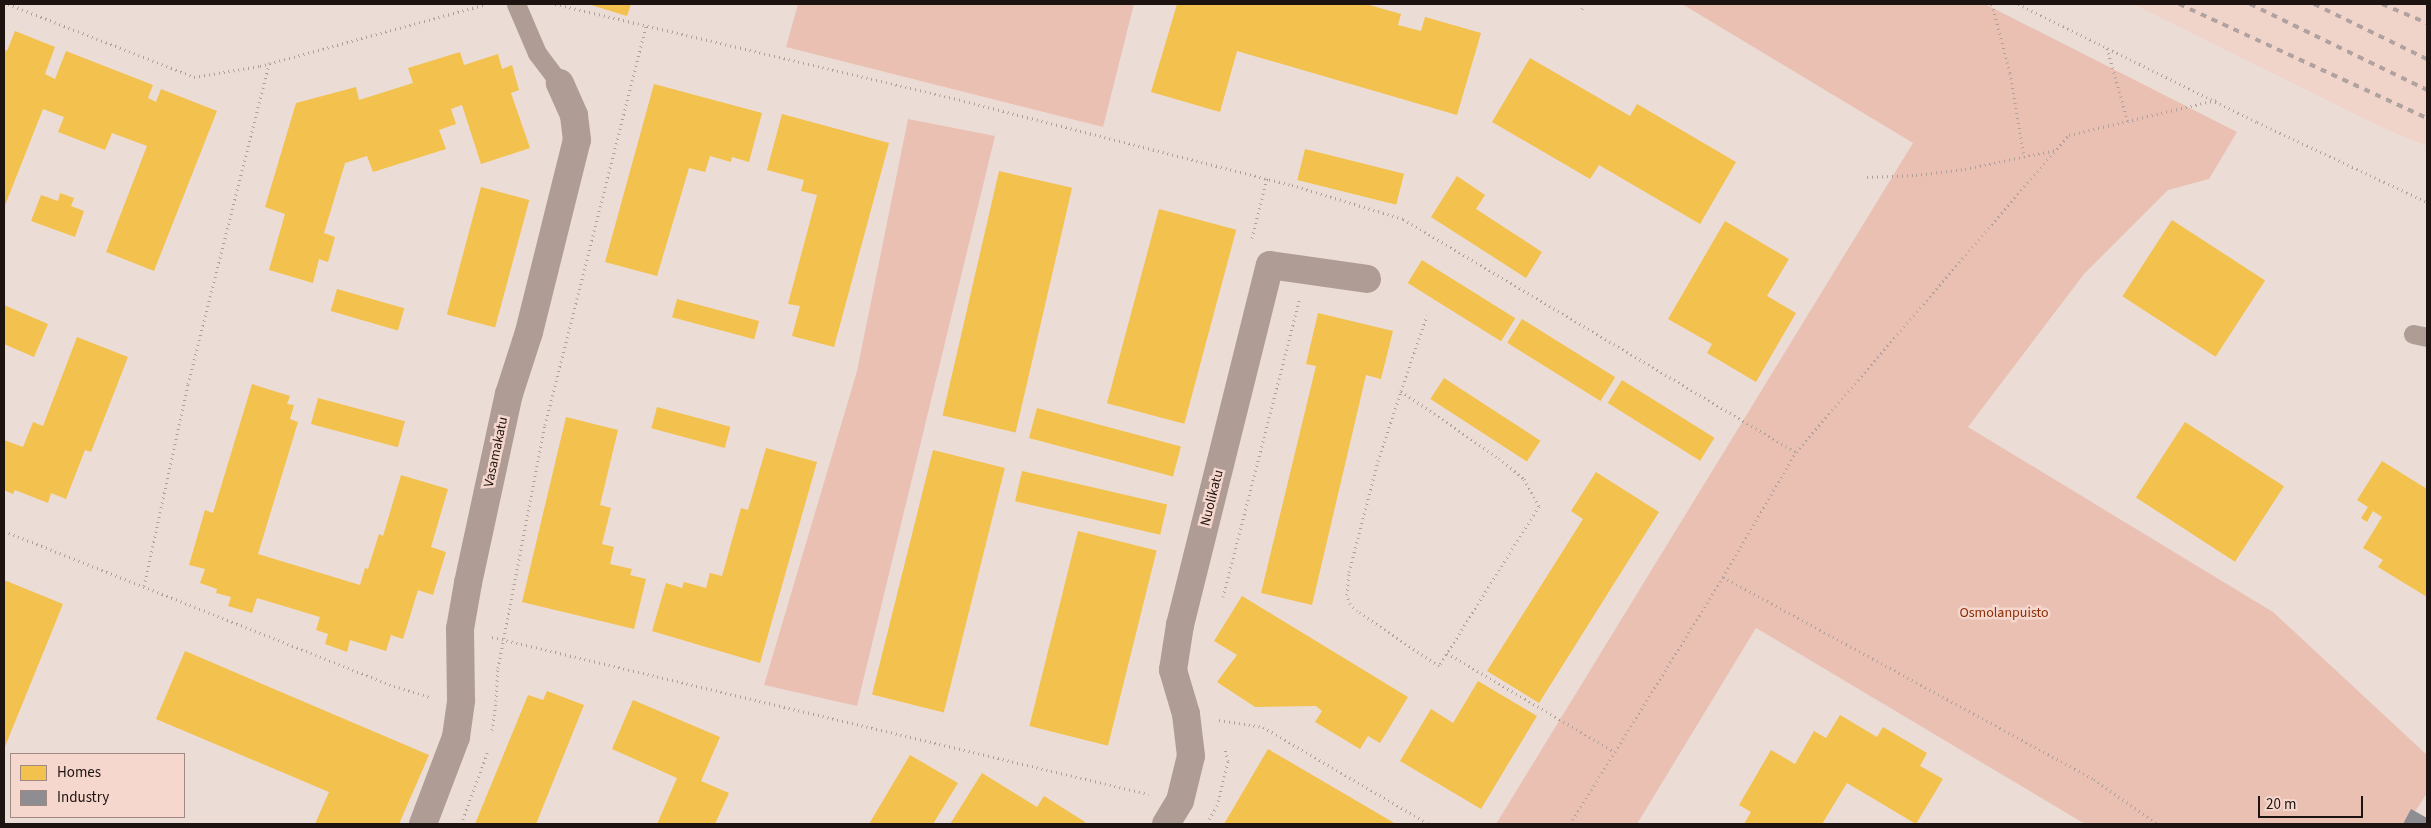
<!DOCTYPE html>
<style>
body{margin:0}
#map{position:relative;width:2431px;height:828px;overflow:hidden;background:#ecdcd6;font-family:"Source Sans 3",sans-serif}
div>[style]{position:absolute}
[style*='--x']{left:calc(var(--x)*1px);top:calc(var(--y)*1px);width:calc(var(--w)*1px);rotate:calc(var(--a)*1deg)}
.built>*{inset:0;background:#f0d4ca}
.green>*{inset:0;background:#eac0b3}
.homes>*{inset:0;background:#f2c14e;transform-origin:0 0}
.industry>*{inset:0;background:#8d8d92}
.path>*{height:3px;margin-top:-1.5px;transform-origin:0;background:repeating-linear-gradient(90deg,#b0a09c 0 1px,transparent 0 5px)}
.lane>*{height:19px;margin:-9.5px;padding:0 9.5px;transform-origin:9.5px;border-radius:9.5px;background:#af9c95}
.street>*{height:28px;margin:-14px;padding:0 14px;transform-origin:14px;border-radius:14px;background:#af9c95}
.rail>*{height:4px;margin-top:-2px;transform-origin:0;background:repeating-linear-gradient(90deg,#b0a29e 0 6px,transparent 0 12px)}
span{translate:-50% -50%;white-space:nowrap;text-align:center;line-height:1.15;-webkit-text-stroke:5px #f5d7cd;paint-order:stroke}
.street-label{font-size:14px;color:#1d1310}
.park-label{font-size:14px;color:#8b2f07}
.frame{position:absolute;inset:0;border:5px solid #1d1310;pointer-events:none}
.legend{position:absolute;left:10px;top:753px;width:175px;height:65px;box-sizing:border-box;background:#f5d7cd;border:1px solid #9f8981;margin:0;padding:6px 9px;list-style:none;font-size:15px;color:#1d1310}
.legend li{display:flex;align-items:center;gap:10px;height:25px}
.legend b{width:25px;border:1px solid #9f8981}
.scale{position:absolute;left:2258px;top:796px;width:105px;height:22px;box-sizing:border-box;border:2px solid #1d1310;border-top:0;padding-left:6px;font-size:15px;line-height:18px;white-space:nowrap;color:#1d1310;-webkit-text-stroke:4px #f5d7cd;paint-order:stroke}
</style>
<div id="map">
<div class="built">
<div style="clip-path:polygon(2133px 4px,2427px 4px,2427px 146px,2381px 127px)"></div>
</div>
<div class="green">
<div style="clip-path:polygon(798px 4px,1134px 4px,1103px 127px,786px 47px)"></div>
<div style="clip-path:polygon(1682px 4px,1985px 4px,2237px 132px,2209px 179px,2168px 190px,2084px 274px,1968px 427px,2273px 612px,2427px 755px,2427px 793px,2407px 824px,2085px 824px,1756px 628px,1637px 824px,1496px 824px,1913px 143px)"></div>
<div style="clip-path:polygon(908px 119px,995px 136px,857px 706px,764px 685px,857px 371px)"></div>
</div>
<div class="homes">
<div style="clip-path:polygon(588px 4px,631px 4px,627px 16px)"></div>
<div style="clip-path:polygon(1177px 4px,1366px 4px,1401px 14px,1398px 25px,1421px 31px,1425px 17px,1481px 33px,1457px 115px,1237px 51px,1220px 112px,1151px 92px)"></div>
<div style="clip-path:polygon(15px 31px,55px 47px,45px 74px,55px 79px,66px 51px,153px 85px,148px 98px,156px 102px,161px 89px,217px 111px,154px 271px,106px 252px,147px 146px,112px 133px,105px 150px,58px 132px,64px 117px,43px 109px,4px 208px,4px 49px,7px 51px)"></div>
<div style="clip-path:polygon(460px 52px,464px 65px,498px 54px,502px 69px,512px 65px,519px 90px,511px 93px,530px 148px,481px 164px,462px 105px,451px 109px,456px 124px,439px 130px,446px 149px,373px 172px,367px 156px,345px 163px,324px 233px,335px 237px,328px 262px,319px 259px,313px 283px,269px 270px,285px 214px,265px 207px,296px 103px,356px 87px,359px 100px,413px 83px,408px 68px)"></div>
<div style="clip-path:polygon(1530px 58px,1630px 116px,1637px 104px,1736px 162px,1700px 224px,1599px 165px,1590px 179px,1492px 122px)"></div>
<div style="clip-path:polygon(654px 84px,762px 113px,749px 162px,732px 157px,731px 162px,710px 156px,705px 172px,689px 168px,657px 276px,605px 262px)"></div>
<div style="clip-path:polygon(782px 114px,889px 143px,834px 347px,792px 336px,800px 306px,788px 304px,817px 195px,801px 191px,804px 180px,767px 170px)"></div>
<div style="left:1305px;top:149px;width:102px;height:32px;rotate:14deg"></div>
<div style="left:999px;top:171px;width:75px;height:251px;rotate:13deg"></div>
<div style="clip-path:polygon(1457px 176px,1485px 195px,1476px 209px,1542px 252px,1526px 278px,1431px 217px)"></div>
<div style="left:481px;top:187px;width:50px;height:132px;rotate:15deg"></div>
<div style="clip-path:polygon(60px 193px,74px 198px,71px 206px,84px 211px,75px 237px,31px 221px,41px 195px,58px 201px)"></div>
<div style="left:1159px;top:209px;width:80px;height:201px;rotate:15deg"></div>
<div style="left:2172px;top:220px;width:111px;height:91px;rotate:33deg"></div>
<div style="clip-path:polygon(1725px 221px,1789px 259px,1767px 296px,1796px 313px,1756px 382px,1707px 353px,1712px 344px,1668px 319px)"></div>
<div style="left:1422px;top:260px;width:110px;height:27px;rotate:32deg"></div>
<div style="left:337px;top:289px;width:70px;height:23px;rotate:16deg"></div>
<div style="left:677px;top:299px;width:85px;height:19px;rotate:15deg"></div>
<div style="clip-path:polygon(4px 305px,48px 324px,34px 357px,4px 344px)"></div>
<div style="clip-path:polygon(1318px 313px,1393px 331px,1381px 379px,1366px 375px,1312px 605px,1261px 593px,1316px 366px,1306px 364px)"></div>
<div style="left:1522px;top:319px;width:110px;height:28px;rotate:32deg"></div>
<div style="clip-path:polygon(77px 337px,128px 357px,91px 452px,85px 450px,66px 499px,51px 493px,48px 503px,15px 490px,13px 494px,4px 490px,4px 440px,23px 447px,33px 422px,43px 426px)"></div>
<div style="left:1444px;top:378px;width:115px;height:25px;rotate:33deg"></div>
<div style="left:1622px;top:380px;width:109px;height:27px;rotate:32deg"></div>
<div style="clip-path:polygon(252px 384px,290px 396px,287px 404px,294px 405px,290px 419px,298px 422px,258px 554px,360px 585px,365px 568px,368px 569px,379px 534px,383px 536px,401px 475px,448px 489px,431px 547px,446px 552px,433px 595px,418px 590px,403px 639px,391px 635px,386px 651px,350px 640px,347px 652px,325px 644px,328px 634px,316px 630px,320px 617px,257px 598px,252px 613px,228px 606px,231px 597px,216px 593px,217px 589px,200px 583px,205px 569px,189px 565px,205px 510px,213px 513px)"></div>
<div style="left:318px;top:398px;width:90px;height:27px;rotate:15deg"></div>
<div style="left:657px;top:407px;width:76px;height:22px;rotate:15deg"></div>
<div style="left:1037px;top:408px;width:149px;height:31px;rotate:15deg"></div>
<div style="clip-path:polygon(566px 417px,618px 430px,600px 505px,611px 508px,602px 544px,614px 547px,610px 564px,632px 569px,630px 575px,646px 579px,634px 629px,522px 602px)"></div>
<div style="left:2185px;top:422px;width:118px;height:90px;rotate:33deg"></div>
<div style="clip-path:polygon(766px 448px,817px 462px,760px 663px,652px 631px,666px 583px,682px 588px,684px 582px,706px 588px,710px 573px,722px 576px,741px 508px,748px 510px)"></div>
<div style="left:933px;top:450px;width:74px;height:252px;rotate:14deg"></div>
<div style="clip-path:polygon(2382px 461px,2427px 489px,2427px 597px,2378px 567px,2383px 560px,2363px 548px,2382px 517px,2373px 511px,2367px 522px,2361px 518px,2368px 507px,2357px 500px)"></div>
<div style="left:1022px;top:471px;width:149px;height:31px;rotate:13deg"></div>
<div style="clip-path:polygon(1596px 472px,1659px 512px,1539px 703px,1487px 671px,1583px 519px,1571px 511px)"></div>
<div style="left:1078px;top:531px;width:81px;height:201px;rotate:14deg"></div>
<div style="clip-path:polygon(4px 580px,63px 604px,4px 749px)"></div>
<div style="clip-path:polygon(1242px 596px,1408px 697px,1380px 743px,1368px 736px,1360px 749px,1315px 722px,1322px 711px,1316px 706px,1255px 707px,1217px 682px,1237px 655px,1214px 641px)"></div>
<div style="clip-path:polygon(185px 651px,429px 755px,399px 824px,315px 824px,329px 792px,156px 719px)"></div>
<div style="clip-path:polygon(1478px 681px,1537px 716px,1481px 809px,1400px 761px,1431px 709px,1453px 723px)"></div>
<div style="clip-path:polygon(547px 691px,584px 705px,536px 824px,475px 824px,528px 695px,543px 700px)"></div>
<div style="clip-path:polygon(633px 700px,720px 737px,701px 781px,729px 793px,715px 824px,657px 824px,677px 778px,612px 749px)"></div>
<div style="clip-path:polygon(1840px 715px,1877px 737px,1883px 727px,1927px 753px,1920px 766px,1943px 779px,1916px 824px,1847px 783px,1822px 824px,1744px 824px,1751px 812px,1739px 805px,1771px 750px,1795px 764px,1814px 731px,1826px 738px)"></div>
<div style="clip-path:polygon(1268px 749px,1396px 824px,1224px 824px)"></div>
<div style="clip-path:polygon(910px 755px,958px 783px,933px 824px,869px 824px)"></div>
<div style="clip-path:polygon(982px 773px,1037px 807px,1044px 796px,1085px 822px,1084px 824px,950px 824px)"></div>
</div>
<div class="industry">
<div style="clip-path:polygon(2411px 809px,2427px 818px,2427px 824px,2403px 824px)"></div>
</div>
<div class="path">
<div style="--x:8;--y:4;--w:200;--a:21.4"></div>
<div style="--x:194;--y:77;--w:67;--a:-9.5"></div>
<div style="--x:260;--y:66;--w:234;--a:-15.3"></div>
<div style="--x:555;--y:4;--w:420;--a:13.3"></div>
<div style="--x:964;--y:101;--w:339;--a:14.4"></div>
<div style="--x:1292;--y:185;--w:116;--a:17"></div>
<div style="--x:1403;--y:219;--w:457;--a:30.7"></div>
<div style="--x:1992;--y:4;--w:71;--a:75.4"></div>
<div style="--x:2010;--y:73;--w:85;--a:80.5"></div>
<div style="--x:2018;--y:4;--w:267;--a:26.3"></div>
<div style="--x:2257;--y:122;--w:188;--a:25.2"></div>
<div style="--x:1582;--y:9;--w:5;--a:-68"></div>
<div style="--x:2107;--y:48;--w:77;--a:74.2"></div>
<div style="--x:1867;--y:177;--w:49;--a:-2.3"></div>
<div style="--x:1916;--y:175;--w:49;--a:-7"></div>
<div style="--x:1965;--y:169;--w:93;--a:-11.8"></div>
<div style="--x:1252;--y:238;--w:62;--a:-76"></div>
<div style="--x:1401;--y:391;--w:119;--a:34.4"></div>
<div style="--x:1499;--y:458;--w:33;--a:40"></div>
<div style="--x:1524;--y:479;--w:31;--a:61"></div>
<div style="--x:1539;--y:506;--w:189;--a:122"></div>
<div style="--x:1439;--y:666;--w:99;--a:-146.1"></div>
<div style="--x:1357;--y:611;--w:10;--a:-135"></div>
<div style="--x:1350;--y:604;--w:9;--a:-108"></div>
<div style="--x:1347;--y:595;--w:23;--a:-85"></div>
<div style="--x:1349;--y:572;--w:115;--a:-75.4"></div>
<div style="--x:1378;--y:461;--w:74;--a:-71.8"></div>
<div style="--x:1401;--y:391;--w:80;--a:-71.1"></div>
<div style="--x:4;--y:531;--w:420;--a:21.7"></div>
<div style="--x:394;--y:686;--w:37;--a:17"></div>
<div style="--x:1723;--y:577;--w:422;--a:28.6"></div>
<div style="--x:2094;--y:779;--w:77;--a:35.5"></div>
<div style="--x:144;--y:586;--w:207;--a:-77.7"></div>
<div style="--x:188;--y:384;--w:331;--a:-75.8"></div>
<div style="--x:1223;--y:597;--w:306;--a:-75.6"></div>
<div style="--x:492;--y:637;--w:675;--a:13.46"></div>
<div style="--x:1447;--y:653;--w:195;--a:30.5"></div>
<div style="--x:1219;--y:720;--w:45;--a:9"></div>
<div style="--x:1263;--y:727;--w:192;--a:30.3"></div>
<div style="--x:492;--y:730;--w:29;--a:-82"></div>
<div style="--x:496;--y:701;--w:33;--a:-87"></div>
<div style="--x:498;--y:668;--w:248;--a:-79.1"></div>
<div style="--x:545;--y:425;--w:412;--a:-75.8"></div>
<div style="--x:1209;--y:819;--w:15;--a:-58"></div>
<div style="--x:1217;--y:806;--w:46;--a:-76.3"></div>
<div style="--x:1228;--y:761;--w:12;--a:-104"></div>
<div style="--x:461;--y:824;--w:78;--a:-69.7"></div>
<div style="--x:1570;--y:824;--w:291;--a:-58.2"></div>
<div style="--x:1723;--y:577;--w:145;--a:-59.7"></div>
<div style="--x:1796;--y:452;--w:418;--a:-49.3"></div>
<div style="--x:2069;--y:135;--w:151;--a:-13.4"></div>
</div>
<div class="lane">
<div style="--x:516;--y:4;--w:53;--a:66.8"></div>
<div style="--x:537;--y:53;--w:38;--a:53"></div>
<div style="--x:2413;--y:334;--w:14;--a:12"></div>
</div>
<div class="street">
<div style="--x:423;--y:824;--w:93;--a:-69.2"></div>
<div style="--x:456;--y:737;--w:37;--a:-82"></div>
<div style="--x:461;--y:700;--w:71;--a:-90.8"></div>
<div style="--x:460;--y:629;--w:47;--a:-80.1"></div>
<div style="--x:468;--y:583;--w:193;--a:-77.8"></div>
<div style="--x:509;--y:394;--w:65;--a:-72.1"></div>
<div style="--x:529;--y:332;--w:198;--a:-76"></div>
<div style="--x:577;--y:140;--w:25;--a:-97"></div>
<div style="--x:574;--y:115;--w:35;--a:-114"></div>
<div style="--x:1166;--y:824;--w:27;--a:-59"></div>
<div style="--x:1180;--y:801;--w:46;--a:-76.3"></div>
<div style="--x:1191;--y:756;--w:42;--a:-96.8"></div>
<div style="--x:1186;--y:714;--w:46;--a:-106.5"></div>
<div style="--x:1173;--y:670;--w:46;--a:-81.2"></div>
<div style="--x:1180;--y:625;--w:371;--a:-76"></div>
<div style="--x:1270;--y:265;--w:98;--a:8.2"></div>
</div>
<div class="rail">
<div style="--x:2179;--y:4;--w:273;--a:24.7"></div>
<div style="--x:2250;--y:4;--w:197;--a:25.9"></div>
<div style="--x:2314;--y:4;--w:126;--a:26"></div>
<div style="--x:2382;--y:4;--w:49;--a:22.9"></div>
</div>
<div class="street-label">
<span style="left:496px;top:452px;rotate:-78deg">Vasamakatu</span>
<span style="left:1212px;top:498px;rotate:-76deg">Nuolikatu</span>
</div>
<div class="park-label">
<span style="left:2004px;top:613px">Osmolanpuisto</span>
</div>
<div class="frame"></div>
<ul class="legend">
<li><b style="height:14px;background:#f2c14e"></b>Homes</li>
<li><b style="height:14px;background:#8d8d92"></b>Industry</li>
</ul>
<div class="scale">20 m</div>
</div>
